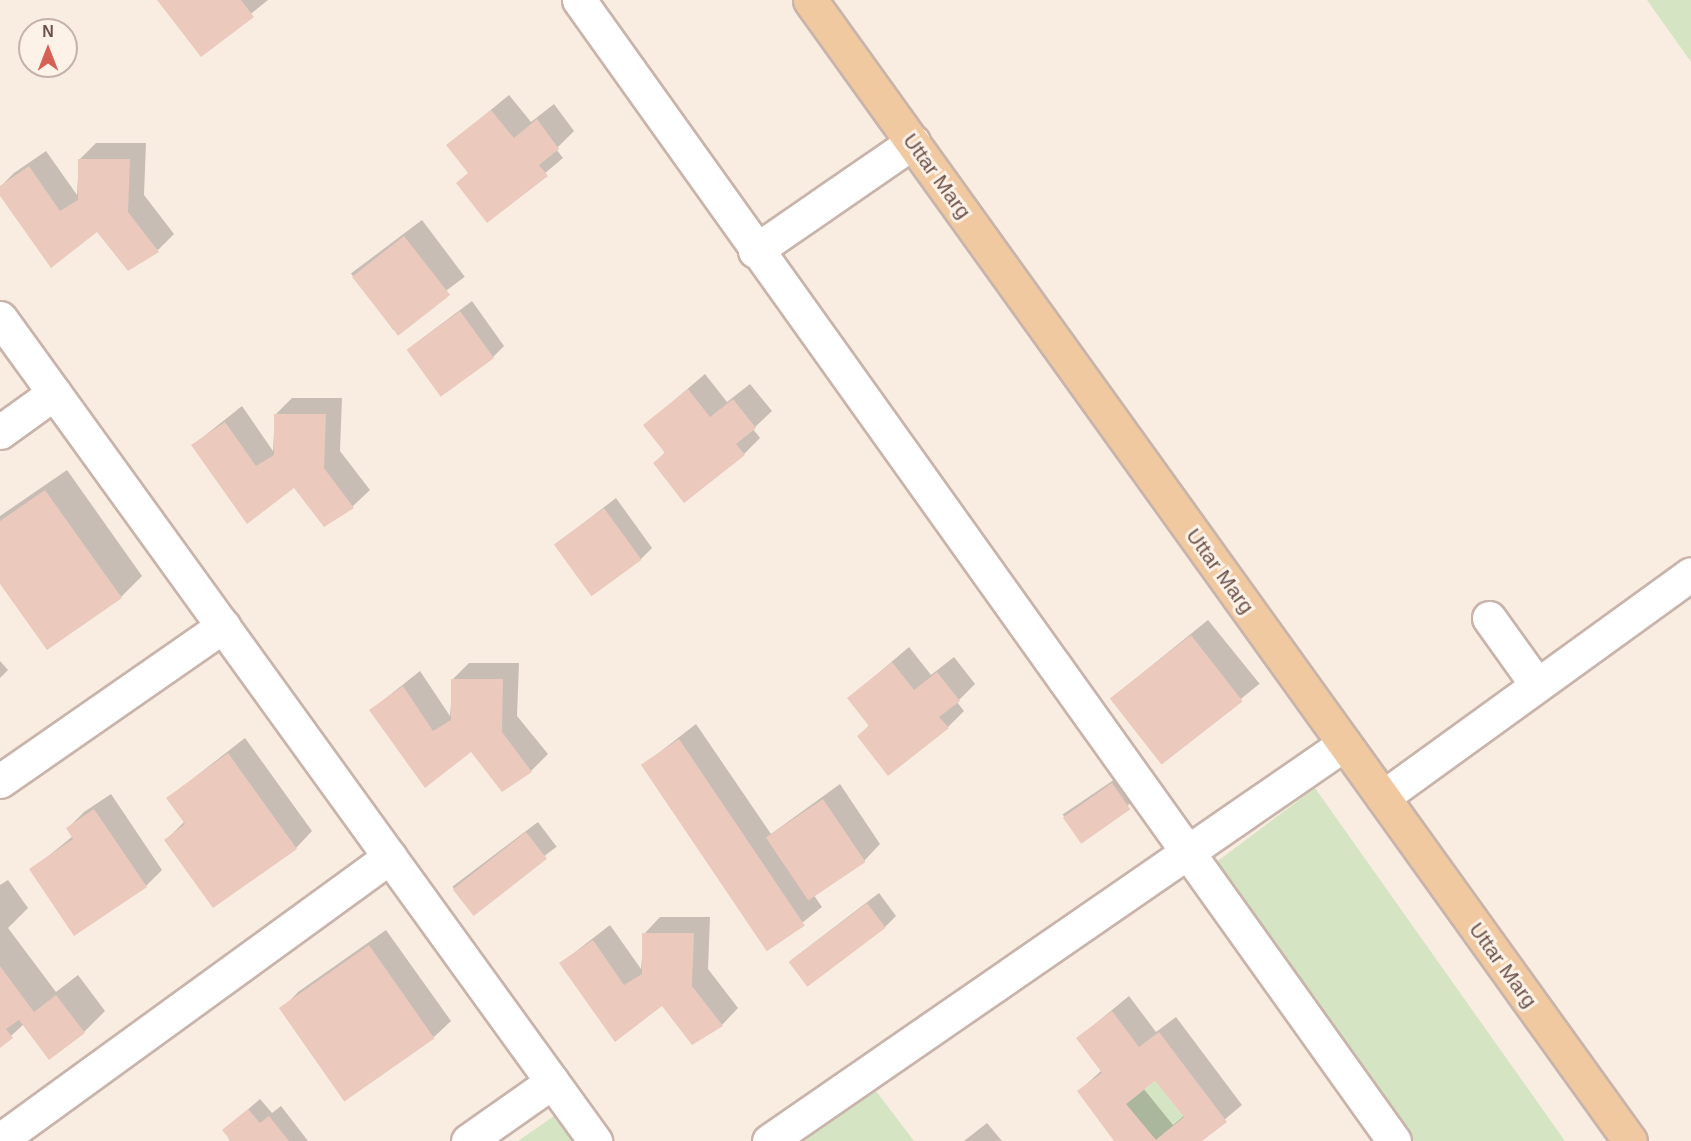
<!DOCTYPE html>
<style>
body{margin:0}
#map{position:relative;width:1691px;height:1141px;overflow:hidden;background:#f9ede2;font-family:Helvetica,sans-serif}
div>[style]{position:absolute}
[style*='--x']{left:calc(var(--x)*1px);top:calc(var(--y)*1px);width:calc(var(--w)*1px);rotate:calc(var(--a)*1deg)}
.green>*{inset:0;background:#d5e5c3;transform-origin:0 0}
.shadow>*{inset:0;background:#0003;transform-origin:0 0}
.building>*{inset:0;background:#ebc9bd;transform-origin:0 0}
.roads{filter:drop-shadow(2px 0 #c8b4ab) drop-shadow(-2px 0 #c8b4ab) drop-shadow(0 2px #c8b4ab) drop-shadow(0 -2px #c8b4ab)}
.minor>*{height:33px;margin:-16.5px;padding:0 16.5px;transform-origin:16.5px;border-radius:16.5px;background:#fff}
.major>*{height:33px;margin:-16.5px;padding:0 16.5px;transform-origin:16.5px;border-radius:16.5px;background:#f1c9a1}
span{translate:-50% -50%;white-space:nowrap;text-align:center;line-height:1.15;-webkit-text-stroke:6px #fdf2e8;paint-order:stroke}
.street-label{font-size:21px;color:#6e534c}
.north{position:absolute;left:18px;top:18px;width:60px;height:60px;box-sizing:border-box;background:#fdf2e8;border:2px solid #c4b2aa;border-radius:50%;rotate:0deg;font-size:16px;font-weight:700;line-height:24px;text-align:center;color:#6e534c}
.north::after{content:'';display:block;margin:auto;width:21px;height:27px;background:#d66054;clip-path:polygon(50% 0,100% 100%,50% 72%,0 100%)}
</style>
<div id="map">
<div class="green">
<div style="clip-path:polygon(1647px 0,1691px 0,1691px 62px)"></div>
<div style="clip-path:polygon(1315px 788px,1565px 1141px,1406px 1141px,1211px 866px)"></div>
<div style="left:1155px;top:1081px;width:46px;height:37px;rotate:51deg"></div>
<div style="clip-path:polygon(876px 1091px,914px 1141px,804px 1141px)"></div>
<div style="clip-path:polygon(557px 1114px,576px 1141px,518px 1141px)"></div>
</div>
<div class="shadow">
<div style="clip-path:polygon(159px 0,268px 0,201px 54px)"></div>
<div style="clip-path:polygon(509px 95px,531px 122px,554px 104px,574px 131px,556px 149px,563px 158px,488px 221px,469px 172px,448px 145px)"></div>
<div style="clip-path:polygon(96px 143px,146px 143px,144px 195px,174px 234px,158px 250px,0 193px,0 187px,14px 173px,46px 151px,77px 195px,79px 160px)"></div>
<div style="left:422px;top:220px;width:71px;height:89px;rotate:53deg"></div>
<div style="clip-path:polygon(472px 301px,504px 346px,493px 357px,408px 349px)"></div>
<div style="clip-path:polygon(705px 374px,727px 402px,750px 384px,772px 411px,753px 429px,760px 438px,744px 454px,655px 463px,666px 451px,645px 425px)"></div>
<div style="clip-path:polygon(292px 398px,342px 398px,340px 451px,370px 490px,353px 506px,324px 525px,294px 486px,193px 445px,242px 406px,273px 451px,275px 415px)"></div>
<div style="clip-path:polygon(67px 470px,142px 576px,121px 597px,0 582px,0 516px)"></div>
<div style="clip-path:polygon(616px 498px,652px 548px,641px 559px,556px 544px)"></div>
<div style="left:1208px;top:620px;width:82px;height:124px;rotate:51deg"></div>
<div style="clip-path:polygon(909px 647px,931px 675px,954px 657px,975px 684px,957px 702px,964px 711px,948px 727px,859px 736px,870px 724px,849px 698px)"></div>
<div style="clip-path:polygon(0 661px,8px 670px,0 678px)"></div>
<div style="clip-path:polygon(469px 663px,519px 663px,517px 716px,548px 754px,531px 771px,502px 790px,471px 750px,371px 710px,420px 671px,450px 716px,453px 679px)"></div>
<div style="clip-path:polygon(696px 724px,771px 834px,840px 784px,880px 844px,864px 861px,813px 894px,822px 907px,769px 949px,643px 765px)"></div>
<div style="clip-path:polygon(245px 738px,312px 831px,296px 848px,166px 840px,185px 821px,168px 798px)"></div>
<div style="left:1124px;top:773px;width:29px;height:74px;rotate:56deg"></div>
<div style="clip-path:polygon(111px 794px,162px 870px,146px 886px,31px 870px,73px 836px,68px 828px,84px 812px)"></div>
<div style="left:538px;top:822px;width:31px;height:107px;rotate:53deg"></div>
<div style="clip-path:polygon(8px 880px,28px 908px,8px 928px,56px 992px,78px 975px,105px 1011px,84px 1032px,24px 1024px,0 1046px,0 885px)"></div>
<div style="clip-path:polygon(879px 893px,896px 916px,885px 927px,790px 961px)"></div>
<div style="clip-path:polygon(660px 917px,710px 917px,708px 969px,738px 1008px,722px 1025px,561px 963px,610px 925px,641px 969px,644px 934px)"></div>
<div style="clip-path:polygon(386px 930px,451px 1021px,434px 1037px,282px 1009px,298px 992px)"></div>
<div style="clip-path:polygon(evenodd,1129px 996px,1156px 1032px,1176px 1017px,1242px 1105px,1199px 1141px,1116px 1141px,1079px 1091px,1102px 1070px,1078px 1038px,1129px 996px,1155px 1078px,1185px 1115px,1173px 1125px,1143px 1088px,1155px 1078px)"></div>
<div style="clip-path:polygon(260px 1099px,272px 1113px,281px 1106px,308px 1141px,230px 1141px,224px 1130px)"></div>
<div style="clip-path:polygon(987px 1123px,1002px 1141px,964px 1141px)"></div>
</div>
<div class="building">
<div style="clip-path:polygon(157px 0,241px 0,254px 17px,201px 57px)"></div>
<div style="clip-path:polygon(491px 110px,514px 138px,537px 119px,559px 149px,539px 165px,548px 176px,487px 223px,456px 183px,468px 173px,446px 145px)"></div>
<div style="clip-path:polygon(78px 159px,130px 159px,128px 212px,159px 252px,128px 271px,97px 232px,51px 268px,0 196px,0 186px,29px 166px,60px 211px,78px 200px)"></div>
<div style="left:404px;top:236px;width:75px;height:66px;rotate:52deg"></div>
<div style="left:460px;top:311px;width:58px;height:66px;rotate:54deg"></div>
<div style="clip-path:polygon(688px 389px,710px 417px,733px 399px,756px 428px,736px 444px,745px 455px,684px 503px,653px 463px,665px 453px,643px 425px)"></div>
<div style="clip-path:polygon(274px 414px,326px 414px,324px 468px,354px 508px,324px 527px,294px 488px,247px 524px,191px 445px,225px 422px,256px 466px,274px 455px)"></div>
<div style="clip-path:polygon(45px 490px,122px 598px,47px 650px,0 584px,0 521px)"></div>
<div style="left:604px;top:508px;width:64px;height:62px;rotate:54deg"></div>
<div style="left:1191px;top:635px;width:84px;height:103px;rotate:52deg"></div>
<div style="clip-path:polygon(892px 662px,914px 690px,937px 672px,960px 701px,939px 717px,949px 728px,888px 776px,857px 736px,869px 726px,847px 698px)"></div>
<div style="clip-path:polygon(451px 679px,503px 679px,502px 732px,532px 772px,502px 792px,471px 752px,425px 788px,369px 710px,403px 686px,433px 731px,451px 720px)"></div>
<div style="left:679px;top:739px;width:225px;height:46px;rotate:56deg"></div>
<div style="clip-path:polygon(228px 753px,297px 849px,213px 908px,164px 840px,185px 824px,166px 798px)"></div>
<div style="left:1112px;top:783px;width:32px;height:60px;rotate:55deg"></div>
<div style="left:823px;top:799px;width:76px;height:69px;rotate:56deg"></div>
<div style="clip-path:polygon(94px 809px,147px 887px,74px 936px,29px 869px,73px 839px,66px 828px)"></div>
<div style="left:526px;top:832px;width:34px;height:93px;rotate:52deg"></div>
<div style="left:867px;top:903px;width:31px;height:98px;rotate:53deg"></div>
<div style="clip-path:polygon(642px 933px,694px 933px,692px 986px,723px 1026px,692px 1045px,662px 1006px,615px 1042px,559px 963px,593px 940px,624px 985px,642px 974px)"></div>
<div style="left:369px;top:945px;width:114px;height:110px;rotate:55deg"></div>
<div style="clip-path:polygon(0 966px,34px 1012px,56px 995px,85px 1033px,49px 1060px,19px 1020px,6px 1029px,13px 1038px,0 1048px)"></div>
<div style="clip-path:polygon(evenodd,1112px 1011px,1139px 1047px,1159px 1032px,1227px 1122px,1202px 1141px,1114px 1141px,1077px 1091px,1102px 1073px,1076px 1038px,1112px 1011px,1155px 1081px,1184px 1117px,1156px 1140px,1126px 1104px,1155px 1081px)"></div>
<div style="clip-path:polygon(248px 1109px,260px 1123px,269px 1116px,289px 1141px,231px 1141px,222px 1130px)"></div>
</div>
<div class="roads">
<div class="minor">
<div style="--x:579;--y:0;--w:1402;--a:54.46"></div>
<div style="--x:755;--y:251;--w:192;--a:-34.6"></div>
<div style="--x:0;--y:318;--w:1016;--a:54.13"></div>
<div style="--x:0;--y:432;--w:67;--a:-35.8"></div>
<div style="--x:1489;--y:618;--w:82;--a:54.4"></div>
<div style="--x:0;--y:781;--w:272;--a:-34.8"></div>
<div style="--x:1383;--y:797;--w:380;--a:-35.9"></div>
<div style="--x:0;--y:1140;--w:482;--a:-36"></div>
<div style="--x:468;--y:1141;--w:103;--a:-35.1"></div>
<div style="--x:769;--y:1141;--w:699;--a:-34.62"></div>
</div>
<div class="major">
<div style="--x:810;--y:0;--w:1405;--a:54.3"></div>
</div>
</div>
<div class="street-label">
<span style="left:937px;top:176px;rotate:54deg">Uttar Marg</span>
<span style="left:1220px;top:571px;rotate:54deg">Uttar Marg</span>
<span style="left:1503px;top:965px;rotate:54deg">Uttar Marg</span>
</div>
<div class="north">N</div>
</div>
